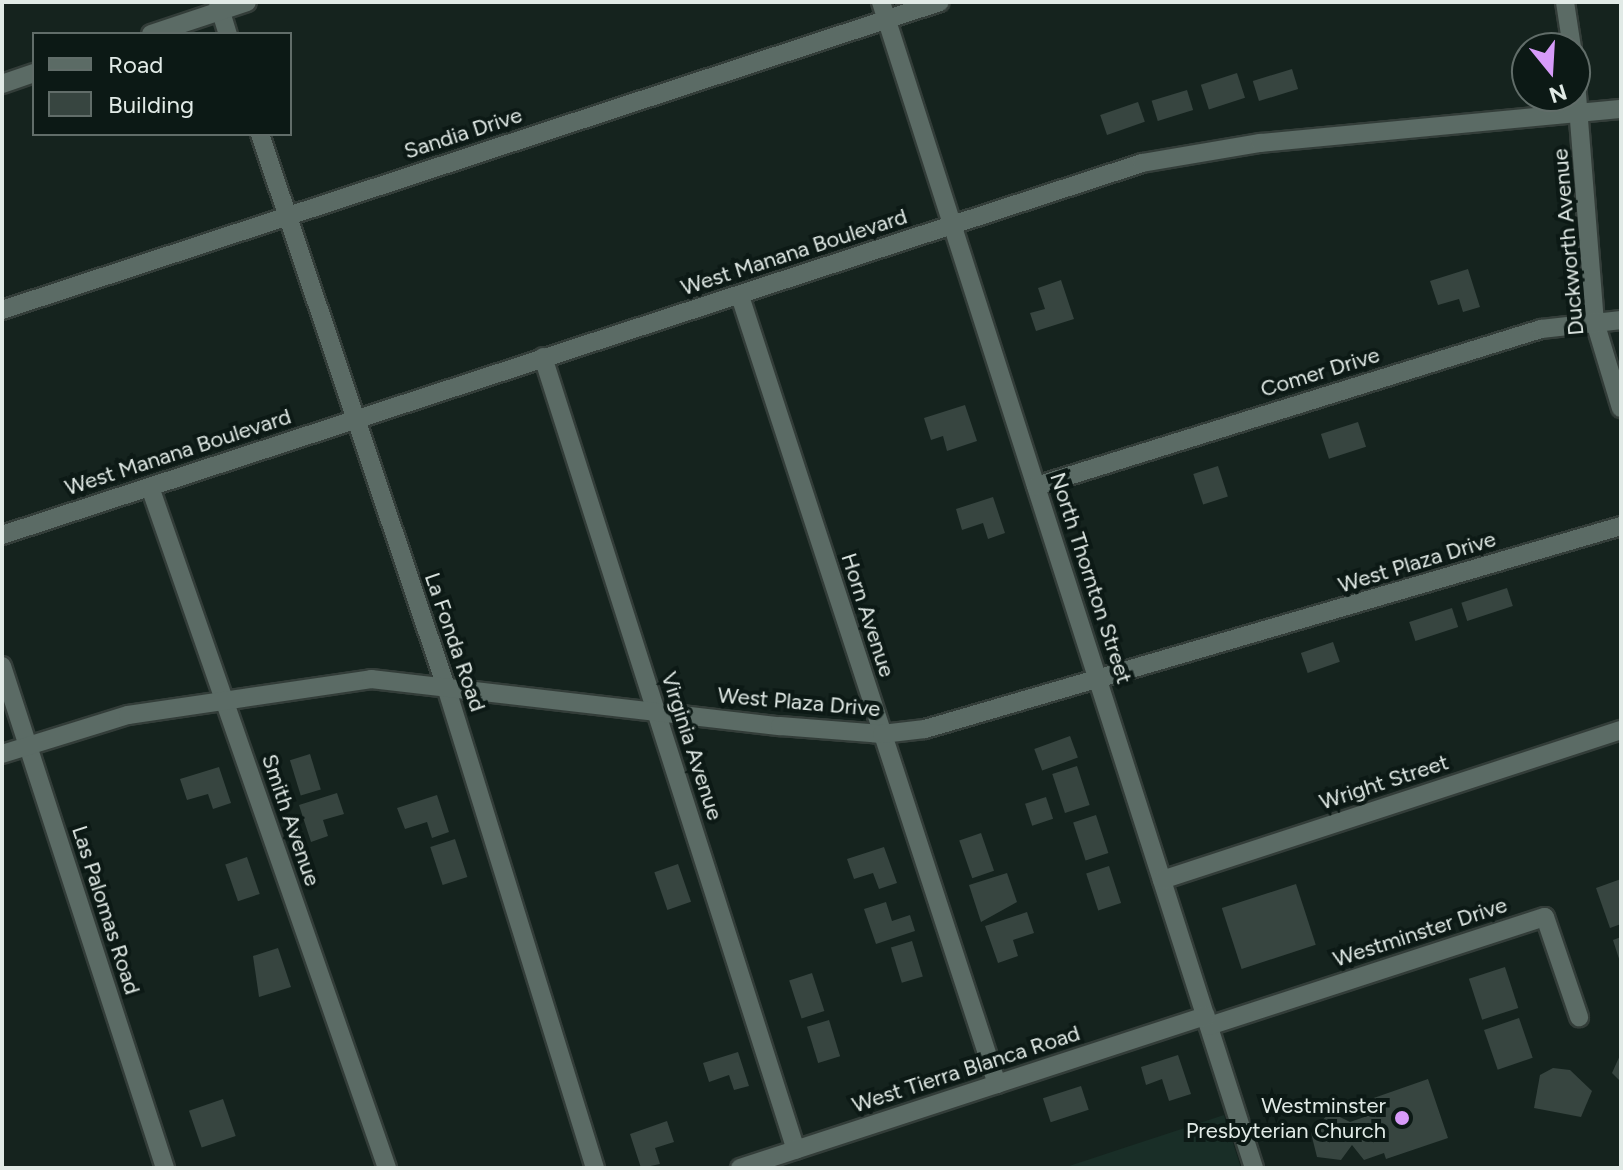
<!DOCTYPE html>
<style>
body{margin:0}
#map{position:relative;width:1623px;height:1170px;overflow:hidden;background:#15231e;font-family:Figtree,sans-serif}
div>[style]{position:absolute}
[style*='--x']{left:calc(var(--x)*1px);top:calc(var(--y)*1px);width:calc(var(--w)*1px);rotate:calc(var(--a)*1deg)}
.built>*{inset:0;background:#192e27}
.building>*{inset:0;background:#374540;transform-origin:0 0}
.roads{filter:drop-shadow(2px 0 #333d39) drop-shadow(-2px 0 #333d39) drop-shadow(0 2px #333d39) drop-shadow(0 -2px #333d39)}
.minor>*{height:18px;margin:-9px;padding:0 9px;transform-origin:9px;border-radius:9px;background:#5b6b65}
.dots>*{width:22px;height:22px;translate:-50% -50%;box-sizing:border-box;border:4px solid #0c1915;border-radius:50%}
span{translate:-50% -50%;white-space:nowrap;text-align:center;line-height:1.15;-webkit-text-stroke:8px #0c1915;paint-order:stroke}
.street-label{font-size:22px;color:#e1eae6}
.poi-label{font-size:22px;color:#e1eae6}
.right{translate:-100% -50%;text-align:right}
.frame{position:absolute;inset:0;border:4px solid #e1eae6;pointer-events:none}
.legend{position:absolute;left:32px;top:32px;width:260px;height:104px;box-sizing:border-box;background:#0c1915;border:2px solid #616d69;margin:0;padding:10px 14px;list-style:none;font-size:24px;color:#e1eae6}
.legend li{display:flex;align-items:center;gap:16px;height:40px}
.legend b{width:40px;border:2px solid #616d69}
.north{position:absolute;left:1511px;top:32px;width:80px;height:80px;box-sizing:border-box;background:#0c1915;border:2px solid #616d69;border-radius:50%;rotate:162deg;font-size:22px;font-weight:700;line-height:32px;text-align:center;color:#e1eae6}
.north::after{content:'';display:block;margin:auto;width:28px;height:36px;background:#d79bf9;clip-path:polygon(50% 0,100% 100%,50% 72%,0 100%)}
</style>
<div id="map">
<div class="built">
<div style="clip-path:polygon(1224px 1115px,1241px 1168px,1063px 1168px)"></div>
</div>
<div class="building">
<div style="left:1292px;top:69px;width:21px;height:41px;rotate:73deg"></div>
<div style="left:1237px;top:73px;width:26px;height:38px;rotate:72deg"></div>
<div style="left:1187px;top:90px;width:21px;height:37px;rotate:73deg"></div>
<div style="left:1138px;top:102px;width:21px;height:40px;rotate:71deg"></div>
<div style="clip-path:polygon(1468px 269px,1480px 307px,1463px 312px,1459px 299px,1438px 305px,1430px 281px)"></div>
<div style="clip-path:polygon(1061px 280px,1074px 319px,1036px 331px,1030px 313px,1045px 309px,1038px 288px)"></div>
<div style="clip-path:polygon(965px 405px,977px 441px,947px 451px,943px 436px,931px 440px,924px 418px)"></div>
<div style="left:1358px;top:422px;width:26px;height:39px;rotate:72deg"></div>
<div style="left:1218px;top:466px;width:32px;height:26px;rotate:72deg"></div>
<div style="clip-path:polygon(993px 497px,1005px 533px,988px 539px,983px 523px,962px 530px,956px 509px)"></div>
<div style="left:1507px;top:588px;width:19px;height:48px;rotate:72deg"></div>
<div style="left:1452px;top:608px;width:20px;height:45px;rotate:72deg"></div>
<div style="left:1333px;top:642px;width:21px;height:34px;rotate:71deg"></div>
<div style="left:1070px;top:736px;width:23px;height:38px;rotate:70deg"></div>
<div style="left:310px;top:754px;width:37px;height:21px;rotate:73deg"></div>
<div style="left:1077px;top:766px;width:41px;height:26px;rotate:72deg"></div>
<div style="clip-path:polygon(219px 767px,231px 803px,213px 809px,208px 794px,187px 800px,180px 779px)"></div>
<div style="clip-path:polygon(337px 793px,344px 814px,323px 820px,328px 836px,311px 842px,299px 805px)"></div>
<div style="clip-path:polygon(437px 795px,449px 832px,432px 838px,427px 822px,405px 829px,397px 808px)"></div>
<div style="left:1046px;top:797px;width:23px;height:22px;rotate:72deg"></div>
<div style="left:1096px;top:815px;width:40px;height:24px;rotate:72deg"></div>
<div style="left:981px;top:833px;width:40px;height:23px;rotate:71deg"></div>
<div style="left:455px;top:839px;width:40px;height:26px;rotate:72deg"></div>
<div style="clip-path:polygon(884px 847px,897px 883px,879px 889px,873px 873px,854px 879px,847px 859px)"></div>
<div style="left:247px;top:857px;width:39px;height:23px;rotate:71deg"></div>
<div style="left:678px;top:864px;width:40px;height:25px;rotate:71deg"></div>
<div style="left:1109px;top:866px;width:39px;height:24px;rotate:72deg"></div>
<div style="clip-path:polygon(1007px 873px,1017px 902px,981px 922px,969px 885px)"></div>
<div style="clip-path:polygon(1621px 879px,1621px 924px,1610px 928px,1596px 888px)"></div>
<div style="left:1296px;top:884px;width:64px;height:78px;rotate:72deg"></div>
<div style="clip-path:polygon(886px 902px,892px 921px,910px 915px,915px 931px,876px 944px,864px 909px)"></div>
<div style="clip-path:polygon(1027px 912px,1034px 933px,1013px 940px,1018px 956px,998px 963px,985px 926px)"></div>
<div style="clip-path:polygon(1621px 937px,1621px 962px,1620px 962px,1613px 940px)"></div>
<div style="left:912px;top:941px;width:37px;height:22px;rotate:73deg"></div>
<div style="clip-path:polygon(278px 948px,291px 987px,259px 997px,253px 956px)"></div>
<div style="left:1505px;top:967px;width:43px;height:38px;rotate:72deg"></div>
<div style="left:812px;top:973px;width:40px;height:24px;rotate:72deg"></div>
<div style="left:1519px;top:1018px;width:42px;height:37px;rotate:71deg"></div>
<div style="left:829px;top:1020px;width:38px;height:23px;rotate:73deg"></div>
<div style="clip-path:polygon(738px 1052px,749px 1086px,734px 1090px,729px 1075px,709px 1082px,703px 1063px)"></div>
<div style="clip-path:polygon(1621px 1053px,1621px 1082px,1612px 1073px)"></div>
<div style="clip-path:polygon(1178px 1055px,1191px 1094px,1169px 1101px,1162px 1079px,1146px 1085px,1141px 1067px)"></div>
<div style="clip-path:polygon(1553px 1068px,1570px 1070px,1592px 1091px,1581px 1117px,1534px 1108px,1540px 1075px)"></div>
<div style="clip-path:polygon(1428px 1079px,1448px 1138px,1386px 1159px,1384px 1153px,1364px 1160px,1352px 1145px,1341px 1160px,1317px 1157px,1311px 1133px,1330px 1112px,1350px 1122px,1373px 1114px,1368px 1100px)"></div>
<div style="left:1081px;top:1086px;width:25px;height:40px;rotate:72deg"></div>
<div style="left:223px;top:1099px;width:39px;height:36px;rotate:71deg"></div>
<div style="clip-path:polygon(667px 1121px,674px 1142px,655px 1148px,660px 1164px,641px 1168px,630px 1134px)"></div>
</div>
<div class="roads">
<div class="minor">
<div style="--x:218;--y:2;--w:34;--a:73"></div>
<div style="--x:881;--y:2;--w:1224;--a:72.26"></div>
<div style="--x:1565;--y:2;--w:47;--a:81.3"></div>
<div style="--x:151;--y:34;--w:101;--a:-18.4"></div>
<div style="--x:1575;--y:69;--w:254;--a:85.5"></div>
<div style="--x:1595;--y:322;--w:90;--a:73.2"></div>
<div style="--x:2;--y:84;--w:34;--a:-19"></div>
<div style="--x:260;--y:134;--w:587;--a:71.41"></div>
<div style="--x:447;--y:690;--w:500;--a:72.8"></div>
<div style="--x:740;--y:296;--w:829;--a:71.94"></div>
<div style="--x:2;--y:310;--w:987;--a:-18.18"></div>
<div style="--x:543;--y:357;--w:832;--a:72.31"></div>
<div style="--x:1036;--y:486;--w:529;--a:-17.27"></div>
<div style="--x:1541;--y:329;--w:81;--a:-6.4"></div>
<div style="--x:150;--y:487;--w:721;--a:70.81"></div>
<div style="--x:2;--y:535;--w:1199;--a:-18.07"></div>
<div style="--x:1142;--y:163;--w:120;--a:-9.6"></div>
<div style="--x:1260;--y:143;--w:363;--a:-5.4"></div>
<div style="--x:2;--y:666;--w:528;--a:72.01"></div>
<div style="--x:2;--y:754;--w:132;--a:-17.2"></div>
<div style="--x:128;--y:715;--w:246;--a:-8.4"></div>
<div style="--x:371;--y:679;--w:412;--a:6.6"></div>
<div style="--x:780;--y:726;--w:102;--a:4.5"></div>
<div style="--x:882;--y:734;--w:43;--a:-6.6"></div>
<div style="--x:925;--y:729;--w:725;--a:-16.26"></div>
<div style="--x:1162;--y:880;--w:483;--a:-18.1"></div>
<div style="--x:1209;--y:1026;--w:353;--a:-18"></div>
<div style="--x:1545;--y:917;--w:106;--a:71.2"></div>
<div style="--x:740;--y:1168;--w:490;--a:-18.1"></div>
</div>
</div>
<div class="dots">
<div style="left:1402px;top:1118px;background:#d79bf9"></div>
</div>
<div class="street-label">
<span style="left:463px;top:133px;rotate:-18deg">Sandia Drive</span>
<span style="left:1568px;top:242px;rotate:-95deg">Duckworth Avenue</span>
<span style="left:794px;top:252px;rotate:-18deg">West Manana Boulevard</span>
<span style="left:1320px;top:372px;rotate:-17deg">Comer Drive</span>
<span style="left:178px;top:452px;rotate:-18deg">West Manana Boulevard</span>
<span style="left:1417px;top:562px;rotate:-17deg">West Plaza Drive</span>
<span style="left:1091px;top:578px;rotate:72deg">North Thornton Street</span>
<span style="left:868px;top:615px;rotate:72deg">Horn Avenue</span>
<span style="left:455px;top:642px;rotate:71deg">La Fonda Road</span>
<span style="left:799px;top:702px;rotate:5deg">West Plaza Drive</span>
<span style="left:692px;top:746px;rotate:72deg">Virginia Avenue</span>
<span style="left:1384px;top:782px;rotate:-18deg">Wright Street</span>
<span style="left:291px;top:820px;rotate:71deg">Smith Avenue</span>
<span style="left:106px;top:910px;rotate:72deg">Las Palomas Road</span>
<span style="left:1420px;top:932px;rotate:-18deg">Westminster Drive</span>
<span style="left:966px;top:1069px;rotate:-18deg">West Tierra Blanca Road</span>
</div>
<div class="poi-label">
<span class="right" style="left:1386px;top:1118px">Westminster<br>Presbyterian Church</span>
</div>
<div class="frame"></div>
<ul class="legend">
<li><b style="height:10px;background:#5b6b65"></b>Road</li>
<li><b style="height:22px;background:#374540"></b>Building</li>
</ul>
<div class="north">N</div>
</div>
